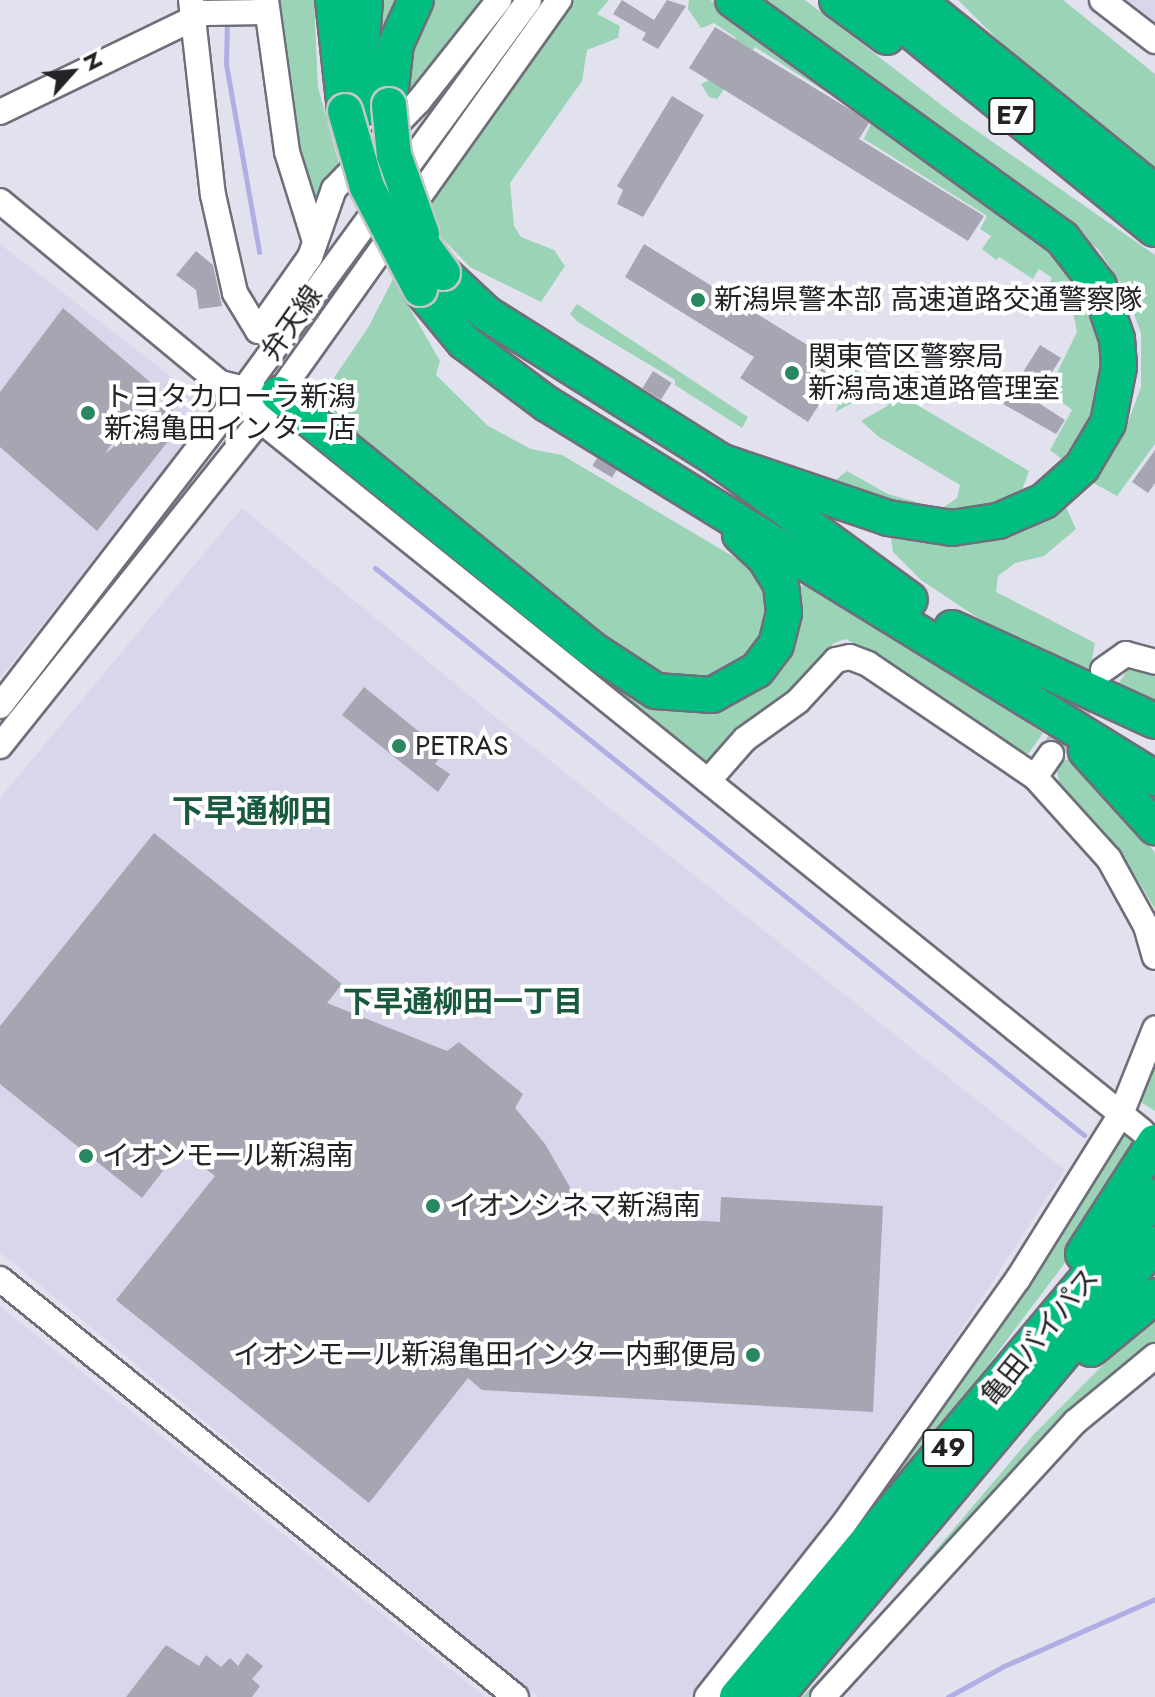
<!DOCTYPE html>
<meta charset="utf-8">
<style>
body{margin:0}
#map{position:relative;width:1155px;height:1697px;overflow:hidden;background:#e2e2ef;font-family:Jost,"Noto Sans JP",sans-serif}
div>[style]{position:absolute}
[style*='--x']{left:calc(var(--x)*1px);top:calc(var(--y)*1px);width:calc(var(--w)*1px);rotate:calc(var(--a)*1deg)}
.built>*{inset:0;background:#d7d6eb}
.green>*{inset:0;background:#9bd3b6}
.stream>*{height:5px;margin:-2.5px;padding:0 2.5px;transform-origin:2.5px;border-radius:2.5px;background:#b1ade5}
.building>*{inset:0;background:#a6a5b2;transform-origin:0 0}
.minor-tunnel>*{height:24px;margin-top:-12px;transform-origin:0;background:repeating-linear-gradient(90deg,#bcbcc7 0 24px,transparent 0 36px)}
.roads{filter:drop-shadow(2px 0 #6f6f7b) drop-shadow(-2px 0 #6f6f7b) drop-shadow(0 2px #6f6f7b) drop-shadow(0 -2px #6f6f7b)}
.minor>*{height:24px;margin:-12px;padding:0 12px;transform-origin:12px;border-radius:12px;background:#fff}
.highway>*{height:34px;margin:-17px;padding:0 17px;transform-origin:17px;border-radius:17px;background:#01bd80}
.bridges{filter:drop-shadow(2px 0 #c6c6c7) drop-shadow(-2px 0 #c6c6c7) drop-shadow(0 2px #c6c6c7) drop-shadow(0 -2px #c6c6c7)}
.highway-bridge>*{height:34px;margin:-17px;padding:0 17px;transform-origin:17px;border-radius:17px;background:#01bd80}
.dots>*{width:22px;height:22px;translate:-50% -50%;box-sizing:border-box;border:4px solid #fff;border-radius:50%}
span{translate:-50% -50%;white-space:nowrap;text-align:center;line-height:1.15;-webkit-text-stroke:8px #fff;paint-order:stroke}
.shield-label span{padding:2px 6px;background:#fff;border:2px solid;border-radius:6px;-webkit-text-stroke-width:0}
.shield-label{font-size:26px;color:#222227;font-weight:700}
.poi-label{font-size:28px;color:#222227}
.left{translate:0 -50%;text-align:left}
.right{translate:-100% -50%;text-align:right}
.street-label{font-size:28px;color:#222227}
.neighbourhood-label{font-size:30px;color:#195a3e;font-weight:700}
.quarter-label{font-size:32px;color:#195a3e;font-weight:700}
.north{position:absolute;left:32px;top:32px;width:80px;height:80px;-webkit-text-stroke:6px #fff;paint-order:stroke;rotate:63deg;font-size:22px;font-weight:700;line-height:32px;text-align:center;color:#222227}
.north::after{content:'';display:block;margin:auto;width:28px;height:36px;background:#222227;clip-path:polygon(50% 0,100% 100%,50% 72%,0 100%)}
</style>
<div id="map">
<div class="built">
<div style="clip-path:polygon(1127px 0,1155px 0,1155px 21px)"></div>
<div style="clip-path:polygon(0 244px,197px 397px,201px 423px,0 678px)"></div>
<div style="clip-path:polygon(242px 508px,499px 720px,1065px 1170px,940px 1362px,778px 1592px,689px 1697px,538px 1697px,0 1252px,0 798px)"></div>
<div style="clip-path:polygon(0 1306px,485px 1697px,0 1697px)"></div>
</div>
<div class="green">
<div style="clip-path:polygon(277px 0,314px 0,318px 87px,339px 164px,319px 201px,307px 200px,300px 184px)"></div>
<div style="clip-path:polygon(378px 0,402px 0,374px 89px)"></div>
<div style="clip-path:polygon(429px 0,483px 0,430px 76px,398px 106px,400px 74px)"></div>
<div style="clip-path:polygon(570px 0,609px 0,597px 14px,620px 26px,618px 38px,587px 50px,582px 81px,510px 183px,514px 226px,521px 237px,554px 250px,565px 266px,541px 302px,470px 267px,439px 235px,427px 209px)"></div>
<div style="clip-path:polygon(689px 0,710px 0,855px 100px,989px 196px,1073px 271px,1102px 337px,1104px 389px,1077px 451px,1063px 460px,1050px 450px,1072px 410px,1048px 391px,1077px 332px,1073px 312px,1047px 289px,1052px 278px,1039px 269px,1033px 279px,999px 257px,996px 260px,982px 249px,991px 236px,980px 229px,987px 216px,864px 139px,872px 121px,755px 47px,717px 99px,709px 97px,701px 84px,711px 79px,736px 38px,714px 23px,701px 28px,688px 9px)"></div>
<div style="clip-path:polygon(750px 0,805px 0,957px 117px,1155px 255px,1155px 444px,1117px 496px,1088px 480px,1128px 422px,1141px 387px,1141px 333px,1126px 292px,1098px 249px)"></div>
<div style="clip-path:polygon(958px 0,1063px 0,1155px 74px,1155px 169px,1038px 80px)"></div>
<div style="clip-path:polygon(393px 279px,440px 361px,436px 375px,488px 426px,531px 449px,562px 455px,756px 570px,769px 592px,768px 620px,755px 651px,718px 679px,656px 675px,617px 654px,320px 408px,321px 397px,369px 326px)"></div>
<div style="clip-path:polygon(577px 304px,748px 417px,742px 428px,675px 385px,675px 380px,578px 322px,570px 314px)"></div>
<div style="clip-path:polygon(856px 369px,1029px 471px,1022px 490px,1009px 505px,977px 513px,912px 513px,832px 483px,847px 471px,888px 494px,941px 509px,957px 498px,960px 485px,879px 437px,861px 421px,889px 405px,860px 399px,835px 412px)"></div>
<div style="clip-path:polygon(297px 424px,630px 692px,720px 703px,748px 696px,770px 676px,797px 590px,808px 581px,1043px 733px,1029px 753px,1016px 754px,941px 698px,846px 639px,834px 643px,790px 695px,706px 766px,290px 431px)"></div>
<div style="clip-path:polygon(1064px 503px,1076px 529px,1044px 556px,1015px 563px,998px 576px,996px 592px,1095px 643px,1089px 675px,978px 618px,921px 580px,893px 552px,890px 533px,985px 541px)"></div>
<div style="clip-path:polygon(1134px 660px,1155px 669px,1155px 707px,1115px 689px)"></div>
<div style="clip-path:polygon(1071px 759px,1123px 807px,1155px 853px,1155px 909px,1118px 847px,1059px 782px,1057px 771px,1064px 760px)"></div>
<div style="clip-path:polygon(1155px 1061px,1155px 1111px,1139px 1101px)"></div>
<div style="clip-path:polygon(1124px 1133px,1141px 1144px,1083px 1239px,877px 1512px,857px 1523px,1051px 1252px)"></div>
<div style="clip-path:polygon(1155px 1313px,1155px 1346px,817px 1697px,802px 1697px,885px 1610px,1034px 1434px)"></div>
</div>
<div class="stream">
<div style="--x:227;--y:20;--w:44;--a:91.3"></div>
<div style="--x:226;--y:64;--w:191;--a:80"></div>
<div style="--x:375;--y:568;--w:908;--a:38.65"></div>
<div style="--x:948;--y:1697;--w:64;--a:-29"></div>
<div style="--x:1004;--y:1666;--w:165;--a:-23.9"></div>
</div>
<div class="building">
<div style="clip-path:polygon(622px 0,654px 20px,667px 0,686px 6px,658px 49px,642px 40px,646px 33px,613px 14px)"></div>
<div style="clip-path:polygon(715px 27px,854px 112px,869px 123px,859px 139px,984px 216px,968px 241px,689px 68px)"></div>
<div style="clip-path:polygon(672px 96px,704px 115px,643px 217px,617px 204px,623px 190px,617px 186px)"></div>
<div style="clip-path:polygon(644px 244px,843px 367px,808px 422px,740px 378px,754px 357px,625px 277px)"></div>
<div style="clip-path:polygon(196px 251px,213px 265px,222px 306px,199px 309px,196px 290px,176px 275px)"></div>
<div style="clip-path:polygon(63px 308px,150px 382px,105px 454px,165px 404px,185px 420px,97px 531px,0 447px,0 392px)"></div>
<div style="clip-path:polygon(1040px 345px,1061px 358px,1034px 400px,1065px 420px,1056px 434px,1003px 404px)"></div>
<div style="left:653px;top:371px;width:22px;height:20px;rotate:32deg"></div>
<div style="clip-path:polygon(1155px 450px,1155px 483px,1148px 493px,1132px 482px)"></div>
<div style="left:597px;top:458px;width:23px;height:9px;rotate:31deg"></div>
<div style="clip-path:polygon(364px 687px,444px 752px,435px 764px,450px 774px,438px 792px,342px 715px)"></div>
<div style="clip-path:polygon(154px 833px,342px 984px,327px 1003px,447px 1051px,459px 1042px,523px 1094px,515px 1108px,545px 1144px,582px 1208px,593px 1214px,720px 1222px,721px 1197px,883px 1206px,873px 1412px,482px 1390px,468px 1378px,369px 1503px,116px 1300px,215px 1176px,180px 1149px,142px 1198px,0 1084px,0 1026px)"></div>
<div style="clip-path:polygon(166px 1645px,199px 1666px,206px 1655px,221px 1667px,230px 1658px,238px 1666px,247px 1653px,263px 1666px,252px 1679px,260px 1686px,252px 1697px,126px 1697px)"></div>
</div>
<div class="minor-tunnel">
<div style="--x:1051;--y:754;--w:89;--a:-58.3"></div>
</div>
<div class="roads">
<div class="minor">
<div style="--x:191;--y:0;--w:196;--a:83.6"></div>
<div style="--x:213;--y:195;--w:100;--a:77.3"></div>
<div style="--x:235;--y:293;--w:44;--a:58.8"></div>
<div style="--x:258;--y:331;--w:90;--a:-54.9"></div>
<div style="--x:310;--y:257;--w:72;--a:-70.6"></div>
<div style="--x:334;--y:189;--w:122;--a:-46"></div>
<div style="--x:419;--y:101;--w:129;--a:-51.6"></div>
<div style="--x:266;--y:0;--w:153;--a:82.1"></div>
<div style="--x:287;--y:152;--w:90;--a:72.6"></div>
<div style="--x:1102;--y:0;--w:67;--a:37.7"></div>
<div style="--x:0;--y:112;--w:228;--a:-25.8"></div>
<div style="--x:205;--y:13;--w:60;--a:-1"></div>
<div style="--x:0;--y:201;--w:286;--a:39.6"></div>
<div style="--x:220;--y:383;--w:36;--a:14"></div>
<div style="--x:243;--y:391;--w:34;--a:60"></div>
<div style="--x:260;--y:420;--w:1133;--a:38.87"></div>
<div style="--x:1103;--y:670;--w:28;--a:-35"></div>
<div style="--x:1126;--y:654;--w:30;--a:15"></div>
<div style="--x:0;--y:706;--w:398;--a:-52.4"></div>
<div style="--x:243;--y:391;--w:484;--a:-53.8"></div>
<div style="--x:0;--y:746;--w:417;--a:-51.4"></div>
<div style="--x:260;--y:420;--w:516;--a:-54.55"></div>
<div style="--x:1035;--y:777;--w:28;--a:-55"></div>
<div style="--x:708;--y:781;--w:56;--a:-48.6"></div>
<div style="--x:745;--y:739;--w:65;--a:-35.6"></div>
<div style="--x:798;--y:701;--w:56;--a:-47.2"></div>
<div style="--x:836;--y:660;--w:14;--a:-12"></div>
<div style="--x:850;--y:657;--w:19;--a:21"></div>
<div style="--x:868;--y:664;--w:202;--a:34.1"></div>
<div style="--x:1035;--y:777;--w:110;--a:47.9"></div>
<div style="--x:1109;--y:859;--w:77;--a:61.1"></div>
<div style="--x:1146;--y:926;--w:32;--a:74"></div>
<div style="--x:0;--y:1279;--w:664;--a:39.01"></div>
<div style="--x:707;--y:1697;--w:219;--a:-51.7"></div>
<div style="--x:843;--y:1525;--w:302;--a:-54.6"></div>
<div style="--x:1018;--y:1279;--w:195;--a:-58"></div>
<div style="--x:1121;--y:1114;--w:92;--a:-68.2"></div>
<div style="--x:823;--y:1697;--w:373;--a:-47.5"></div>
<div style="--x:1075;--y:1422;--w:104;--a:-39.5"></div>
</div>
<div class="highway">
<div style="--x:333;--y:0;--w:112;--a:83.8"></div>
<div style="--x:365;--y:0;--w:52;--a:94.4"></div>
<div style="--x:361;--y:52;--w:55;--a:84.8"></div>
<div style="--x:837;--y:0;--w:62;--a:36.5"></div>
<div style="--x:873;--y:0;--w:363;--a:39.1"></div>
<div style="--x:917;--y:0;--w:306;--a:38.9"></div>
<div style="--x:389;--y:105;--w:61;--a:-83.5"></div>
<div style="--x:396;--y:44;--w:48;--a:-65.6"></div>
<div style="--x:443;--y:273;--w:60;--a:43"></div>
<div style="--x:487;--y:314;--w:275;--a:32.2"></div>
<div style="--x:720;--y:461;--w:235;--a:36.2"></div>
<div style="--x:420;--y:289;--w:69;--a:50.3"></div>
<div style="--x:464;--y:342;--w:104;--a:36.8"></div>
<div style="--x:547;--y:404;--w:714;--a:31.6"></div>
<div style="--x:278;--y:394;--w:402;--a:39.1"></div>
<div style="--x:590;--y:648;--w:79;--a:33.1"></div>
<div style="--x:656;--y:691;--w:56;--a:4.1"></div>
<div style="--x:712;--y:695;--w:51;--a:-29.1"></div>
<div style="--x:757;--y:670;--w:31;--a:-53"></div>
<div style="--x:776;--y:645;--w:33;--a:-76"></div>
<div style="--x:784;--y:613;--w:29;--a:-96"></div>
<div style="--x:781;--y:584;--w:32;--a:-122"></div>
<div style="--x:764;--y:557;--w:33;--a:-137"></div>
<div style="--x:720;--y:461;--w:177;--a:18.7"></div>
<div style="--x:888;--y:518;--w:65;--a:8.9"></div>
<div style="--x:952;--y:528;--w:47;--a:-8.7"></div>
<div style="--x:998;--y:521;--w:50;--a:-23.5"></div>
<div style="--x:1044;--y:501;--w:51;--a:-41.8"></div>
<div style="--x:1082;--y:467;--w:51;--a:-59.4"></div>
<div style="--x:1108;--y:423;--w:57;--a:-78.9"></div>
<div style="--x:1119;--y:367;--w:28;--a:-94"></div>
<div style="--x:1117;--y:339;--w:56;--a:-108.8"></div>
<div style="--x:1099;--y:286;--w:61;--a:-127.6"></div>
<div style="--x:1062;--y:238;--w:406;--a:-144.1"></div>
<div style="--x:952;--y:628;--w:223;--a:24.6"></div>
<div style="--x:1086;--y:751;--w:103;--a:47.8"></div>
<div style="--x:1083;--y:1254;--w:133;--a:-57.3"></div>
<div style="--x:1091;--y:1349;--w:83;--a:-39.6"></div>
<div style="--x:737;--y:1697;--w:652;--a:-50.1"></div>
<div style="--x:775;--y:1697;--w:591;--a:-50.01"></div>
</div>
</div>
<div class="bridges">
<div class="highway-bridge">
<div style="--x:389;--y:105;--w:50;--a:84.3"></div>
<div style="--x:394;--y:155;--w:84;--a:70.5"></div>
<div style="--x:345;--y:111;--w:79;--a:73.9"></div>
<div style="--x:367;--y:187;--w:115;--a:62.5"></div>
<div style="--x:400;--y:214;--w:73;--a:53.9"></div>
</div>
</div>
<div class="dots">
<div style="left:698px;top:300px;background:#298860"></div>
<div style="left:792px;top:373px;background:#298860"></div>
<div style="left:88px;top:413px;background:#298860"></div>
<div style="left:399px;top:746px;background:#298860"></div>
<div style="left:86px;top:1156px;background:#298860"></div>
<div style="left:433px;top:1206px;background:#298860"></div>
<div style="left:753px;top:1355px;background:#298860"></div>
</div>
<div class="shield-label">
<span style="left:1012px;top:116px">E7</span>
<span style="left:948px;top:1448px">49</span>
</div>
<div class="poi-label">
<span class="left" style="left:714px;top:300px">新潟県警本部 高速道路交通警察隊</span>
<span class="left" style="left:808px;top:373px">関東管区警察局<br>新潟高速道路管理室</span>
<span class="left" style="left:104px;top:413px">トヨタカローラ新潟<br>新潟亀田インター店</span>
<span class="left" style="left:415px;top:746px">PETRAS</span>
<span class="left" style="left:102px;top:1156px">イオンモール新潟南</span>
<span class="left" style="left:449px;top:1206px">イオンシネマ新潟南</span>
<span class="right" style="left:737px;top:1355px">イオンモール新潟亀田インター内郵便局</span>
</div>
<div class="street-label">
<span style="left:292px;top:323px;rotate:-55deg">弁天線</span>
<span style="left:1040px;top:1337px;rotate:-51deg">亀田バイパス</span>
</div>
<div class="neighbourhood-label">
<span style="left:463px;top:1002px">下早通柳田一丁目</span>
</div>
<div class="quarter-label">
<span style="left:252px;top:811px">下早通柳田</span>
</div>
<div class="north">N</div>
</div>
